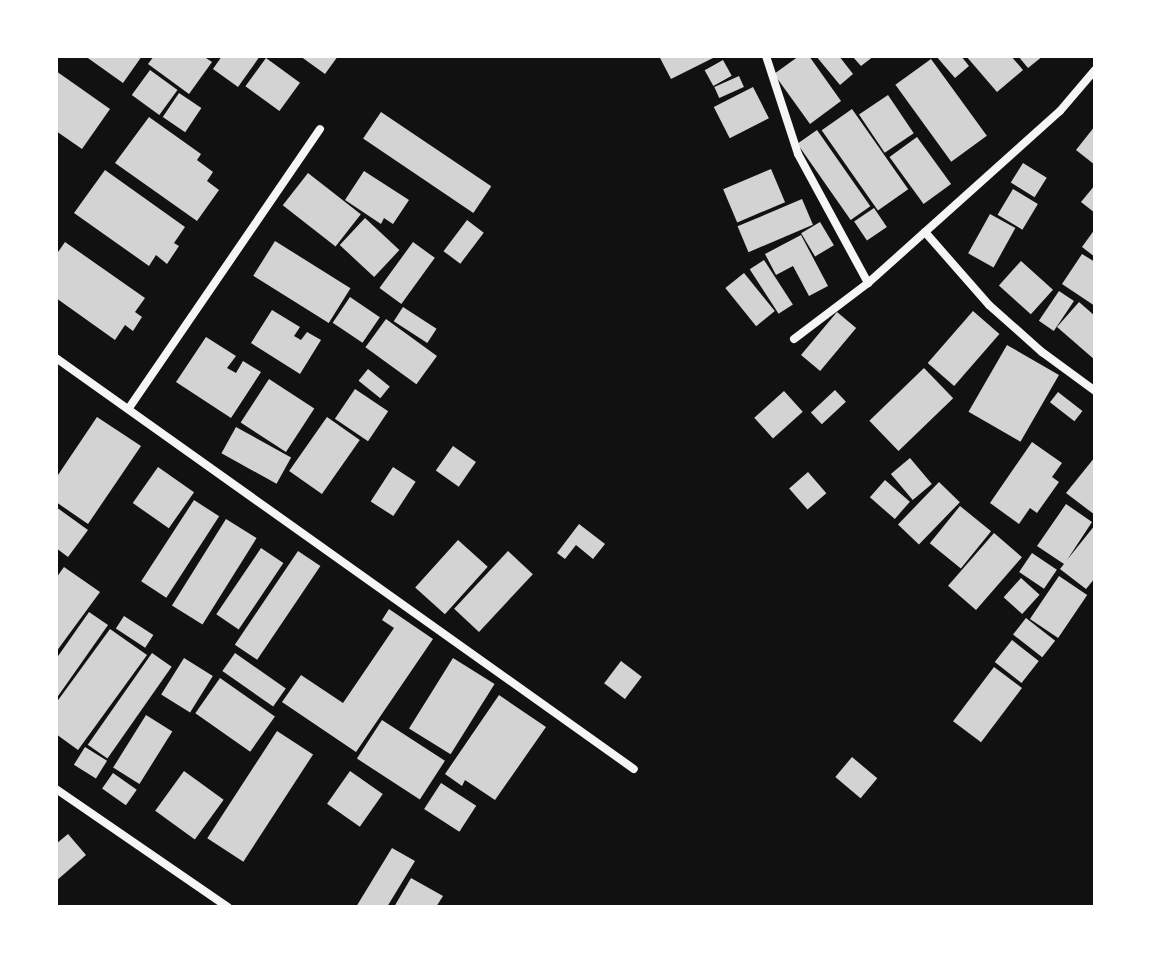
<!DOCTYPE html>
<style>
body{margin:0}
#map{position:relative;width:1151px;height:963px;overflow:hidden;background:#111;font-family:Inter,sans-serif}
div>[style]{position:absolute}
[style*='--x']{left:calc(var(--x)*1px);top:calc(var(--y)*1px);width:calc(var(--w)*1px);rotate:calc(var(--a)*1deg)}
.building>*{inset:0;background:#d3d3d3;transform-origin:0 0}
.minor>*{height:8px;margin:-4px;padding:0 4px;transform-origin:4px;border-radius:4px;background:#f5f5f5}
span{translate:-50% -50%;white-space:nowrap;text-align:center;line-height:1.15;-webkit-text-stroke:6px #fff;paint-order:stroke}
.frame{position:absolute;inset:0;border:58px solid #fff;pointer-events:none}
</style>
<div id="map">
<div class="building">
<div style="clip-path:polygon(85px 56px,142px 56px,123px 83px)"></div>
<div style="clip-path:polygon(154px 56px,203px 56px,212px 62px,189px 94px,148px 64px)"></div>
<div style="clip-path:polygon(222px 56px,260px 56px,238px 87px,213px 69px)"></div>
<div style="clip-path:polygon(300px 56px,338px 56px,325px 74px)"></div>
<div style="clip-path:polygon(659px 56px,717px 56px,671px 79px)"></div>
<div style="clip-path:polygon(799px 56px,809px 56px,841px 101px,810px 124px,774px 74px)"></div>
<div style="clip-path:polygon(816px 56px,839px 56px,853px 74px,840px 85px)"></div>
<div style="clip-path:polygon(852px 56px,874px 56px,861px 66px)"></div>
<div style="clip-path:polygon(936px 56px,961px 56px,969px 66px,955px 78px)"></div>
<div style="clip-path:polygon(966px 56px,1011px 56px,1023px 70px,997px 92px)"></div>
<div style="clip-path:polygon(1018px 56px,1043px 56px,1028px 68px)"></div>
<div style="left:266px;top:58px;width:42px;height:35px;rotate:36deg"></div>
<div style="left:931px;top:59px;width:95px;height:44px;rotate:54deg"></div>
<div style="left:723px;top:60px;width:18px;height:21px;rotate:61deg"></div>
<div style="left:150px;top:70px;width:34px;height:31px;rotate:36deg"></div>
<div style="clip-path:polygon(56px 71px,110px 109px,82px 149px,56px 131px)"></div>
<div style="left:739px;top:76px;width:12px;height:27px;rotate:66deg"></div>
<div style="left:753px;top:87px;width:35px;height:44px;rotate:63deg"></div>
<div style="left:179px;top:93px;width:27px;height:29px;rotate:34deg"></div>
<div style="left:888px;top:95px;width:46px;height:35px;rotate:56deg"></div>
<div style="left:852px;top:109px;width:98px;height:37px;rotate:55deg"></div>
<div style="left:381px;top:112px;width:133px;height:32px;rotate:34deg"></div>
<div style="clip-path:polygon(149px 117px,201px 154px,197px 160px,213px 172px,207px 181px,219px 190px,197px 221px,115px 163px)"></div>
<div style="clip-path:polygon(1095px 126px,1095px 165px,1076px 150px)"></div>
<div style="left:817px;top:130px;width:93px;height:24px;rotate:55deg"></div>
<div style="left:917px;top:137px;width:58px;height:34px;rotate:54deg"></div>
<div style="left:1023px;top:163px;width:28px;height:23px;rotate:32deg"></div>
<div style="left:771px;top:169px;width:36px;height:52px;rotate:67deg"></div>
<div style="clip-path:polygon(105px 170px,185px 227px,174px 243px,179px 246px,167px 264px,156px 255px,149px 266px,74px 213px)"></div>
<div style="clip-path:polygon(364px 171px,409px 200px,393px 224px,384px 218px,381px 224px,345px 200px)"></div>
<div style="left:308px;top:173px;width:67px;height:41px;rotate:38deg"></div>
<div style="clip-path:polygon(1095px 185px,1095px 213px,1081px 202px)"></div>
<div style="left:1013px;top:189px;width:29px;height:30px;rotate:31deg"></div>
<div style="left:802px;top:199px;width:28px;height:70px;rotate:67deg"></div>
<div style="left:874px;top:208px;width:23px;height:24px;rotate:56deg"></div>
<div style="left:990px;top:214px;width:29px;height:45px;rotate:29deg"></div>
<div style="left:365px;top:218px;width:47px;height:37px;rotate:43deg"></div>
<div style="left:467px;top:220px;width:21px;height:39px;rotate:37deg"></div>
<div style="left:820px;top:222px;width:27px;height:22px;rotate:59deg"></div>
<div style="clip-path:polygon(1095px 229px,1095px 257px,1082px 247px)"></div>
<div style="clip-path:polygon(801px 235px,828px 286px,809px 296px,793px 266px,776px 275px,765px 254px)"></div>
<div style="left:275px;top:241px;width:89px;height:41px;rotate:32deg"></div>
<div style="clip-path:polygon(65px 242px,145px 298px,135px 312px,142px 317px,133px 331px,125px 325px,115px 340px,56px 298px,56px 255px)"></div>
<div style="left:413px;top:242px;width:27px;height:57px;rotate:36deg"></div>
<div style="clip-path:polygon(1082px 254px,1095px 262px,1095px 306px,1062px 284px)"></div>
<div style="left:764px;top:260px;width:53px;height:17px;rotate:57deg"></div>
<div style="left:1021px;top:261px;width:43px;height:33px;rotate:42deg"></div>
<div style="left:744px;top:273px;width:49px;height:24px;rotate:51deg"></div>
<div style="left:1059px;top:291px;width:18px;height:36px;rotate:34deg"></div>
<div style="left:350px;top:297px;width:36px;height:31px;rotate:34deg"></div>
<div style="clip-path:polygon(1079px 302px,1095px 316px,1095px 360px,1057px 327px)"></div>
<div style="left:403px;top:307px;width:40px;height:17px;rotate:33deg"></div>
<div style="clip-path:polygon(272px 310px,300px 327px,294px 336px,301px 340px,307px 332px,321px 340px,300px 374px,251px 343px)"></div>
<div style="left:973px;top:311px;width:35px;height:69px;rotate:41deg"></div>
<div style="left:837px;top:312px;width:25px;height:56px;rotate:40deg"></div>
<div style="left:386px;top:319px;width:63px;height:35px;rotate:36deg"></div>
<div style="clip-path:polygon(206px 337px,236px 356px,227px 368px,236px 373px,243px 361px,261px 372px,231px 418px,176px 382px)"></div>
<div style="left:1007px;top:345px;width:60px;height:77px;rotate:30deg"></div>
<div style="left:924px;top:368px;width:42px;height:76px;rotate:46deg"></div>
<div style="left:368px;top:369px;width:28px;height:15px;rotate:39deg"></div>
<div style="left:269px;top:379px;width:54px;height:52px;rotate:33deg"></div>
<div style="left:355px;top:389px;width:40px;height:36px;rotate:34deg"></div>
<div style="left:835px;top:390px;width:16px;height:33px;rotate:47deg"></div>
<div style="left:784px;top:391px;width:28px;height:40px;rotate:48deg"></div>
<div style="left:1058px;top:392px;width:31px;height:13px;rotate:38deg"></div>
<div style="clip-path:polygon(97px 417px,141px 446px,88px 524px,56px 502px,56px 478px)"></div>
<div style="left:327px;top:417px;width:40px;height:66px;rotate:35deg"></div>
<div style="left:236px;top:427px;width:63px;height:30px;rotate:29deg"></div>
<div style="clip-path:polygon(1032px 442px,1062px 463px,1052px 477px,1059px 482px,1037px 513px,1030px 508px,1019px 524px,990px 503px)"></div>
<div style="left:453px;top:446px;width:28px;height:30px;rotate:35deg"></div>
<div style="clip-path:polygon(1095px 457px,1095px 515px,1066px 493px)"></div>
<div style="left:910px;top:458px;width:34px;height:25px;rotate:50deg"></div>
<div style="left:158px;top:467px;width:44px;height:44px;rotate:35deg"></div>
<div style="left:393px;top:467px;width:27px;height:41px;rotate:33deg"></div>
<div style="left:808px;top:472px;width:28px;height:25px;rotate:49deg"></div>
<div style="left:885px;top:480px;width:33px;height:23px;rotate:41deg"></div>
<div style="left:939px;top:482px;width:29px;height:59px;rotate:44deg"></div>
<div style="left:194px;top:500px;width:30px;height:97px;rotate:33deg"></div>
<div style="clip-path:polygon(1066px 504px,1092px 522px,1067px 560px,1095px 525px,1095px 578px,1086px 589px,1060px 569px,1064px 564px,1037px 546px)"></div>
<div style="left:960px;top:506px;width:40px;height:48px;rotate:39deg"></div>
<div style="clip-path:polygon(56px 507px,88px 530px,68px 557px,56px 548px)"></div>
<div style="left:226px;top:519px;width:36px;height:102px;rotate:32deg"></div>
<div style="clip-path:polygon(579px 524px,605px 544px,593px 559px,576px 545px,565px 559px,557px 553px)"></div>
<div style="left:994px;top:533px;width:37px;height:70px;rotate:41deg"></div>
<div style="left:458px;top:540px;width:40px;height:64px;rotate:42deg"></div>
<div style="left:261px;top:548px;width:27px;height:80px;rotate:34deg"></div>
<div style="left:298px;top:551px;width:27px;height:113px;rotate:34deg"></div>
<div style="left:508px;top:551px;width:34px;height:79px;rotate:43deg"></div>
<div style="left:1032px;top:553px;width:30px;height:23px;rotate:34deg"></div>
<div style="clip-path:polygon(64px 567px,100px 592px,56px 652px,56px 578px)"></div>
<div style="left:1059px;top:576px;width:34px;height:52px;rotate:34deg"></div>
<div style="left:1021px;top:578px;width:25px;height:26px;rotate:42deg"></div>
<div style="clip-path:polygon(389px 609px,433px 639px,356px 752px,282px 702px,301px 675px,343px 703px,394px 628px,382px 620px)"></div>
<div style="clip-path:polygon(89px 612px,108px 625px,56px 699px,56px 659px)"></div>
<div style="left:124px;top:616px;width:35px;height:15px;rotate:33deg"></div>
<div style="left:1026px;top:618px;width:37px;height:21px;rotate:38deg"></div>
<div style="clip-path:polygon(110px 629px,147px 655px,78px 750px,56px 734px,56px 703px)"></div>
<div style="left:1012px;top:640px;width:34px;height:28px;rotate:38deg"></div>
<div style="left:152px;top:653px;width:24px;height:112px;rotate:35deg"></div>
<div style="left:235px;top:653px;width:62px;height:22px;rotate:35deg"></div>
<div style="left:184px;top:658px;width:34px;height:43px;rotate:32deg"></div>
<div style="left:453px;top:658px;width:49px;height:83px;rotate:32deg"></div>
<div style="left:621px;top:661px;width:26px;height:28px;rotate:37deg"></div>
<div style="left:994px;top:667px;width:35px;height:68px;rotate:37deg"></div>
<div style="left:220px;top:678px;width:67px;height:43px;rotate:35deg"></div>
<div style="clip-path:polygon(499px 695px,546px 727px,495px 800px,465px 780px,462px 786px,445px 774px)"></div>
<div style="left:146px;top:715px;width:31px;height:62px;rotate:32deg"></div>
<div style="left:382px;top:720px;width:75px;height:46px;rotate:33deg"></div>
<div style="left:277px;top:731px;width:43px;height:128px;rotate:33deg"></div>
<div style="left:85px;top:747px;width:26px;height:21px;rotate:32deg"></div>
<div style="left:852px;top:757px;width:33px;height:26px;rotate:40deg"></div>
<div style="left:184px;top:771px;width:49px;height:49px;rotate:36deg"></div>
<div style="left:350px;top:771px;width:40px;height:40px;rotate:35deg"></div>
<div style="left:113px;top:773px;width:29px;height:19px;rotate:35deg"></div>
<div style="left:441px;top:783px;width:42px;height:31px;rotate:33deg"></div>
<div style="clip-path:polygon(68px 834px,86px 855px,56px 881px,56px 844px)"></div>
<div style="clip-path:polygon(392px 848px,415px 861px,387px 907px,356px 907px)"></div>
<div style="clip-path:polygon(411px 878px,443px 896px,436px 907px,394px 907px)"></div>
</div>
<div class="minor">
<div style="--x:766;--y:56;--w:103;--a:71.9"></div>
<div style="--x:798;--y:154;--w:147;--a:61.5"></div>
<div style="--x:925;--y:232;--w:97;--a:48.8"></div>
<div style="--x:989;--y:305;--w:71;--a:41.6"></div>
<div style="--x:1042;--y:352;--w:66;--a:36.3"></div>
<div style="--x:794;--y:339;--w:93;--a:-37.1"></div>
<div style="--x:868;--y:283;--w:76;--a:-41.8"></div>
<div style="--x:925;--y:232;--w:181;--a:-41.9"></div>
<div style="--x:1060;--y:111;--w:54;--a:-49.5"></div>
<div style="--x:56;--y:358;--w:709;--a:35.42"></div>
<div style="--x:129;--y:408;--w:338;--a:-55.6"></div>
<div style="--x:56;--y:789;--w:209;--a:34.5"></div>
</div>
<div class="frame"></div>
</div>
